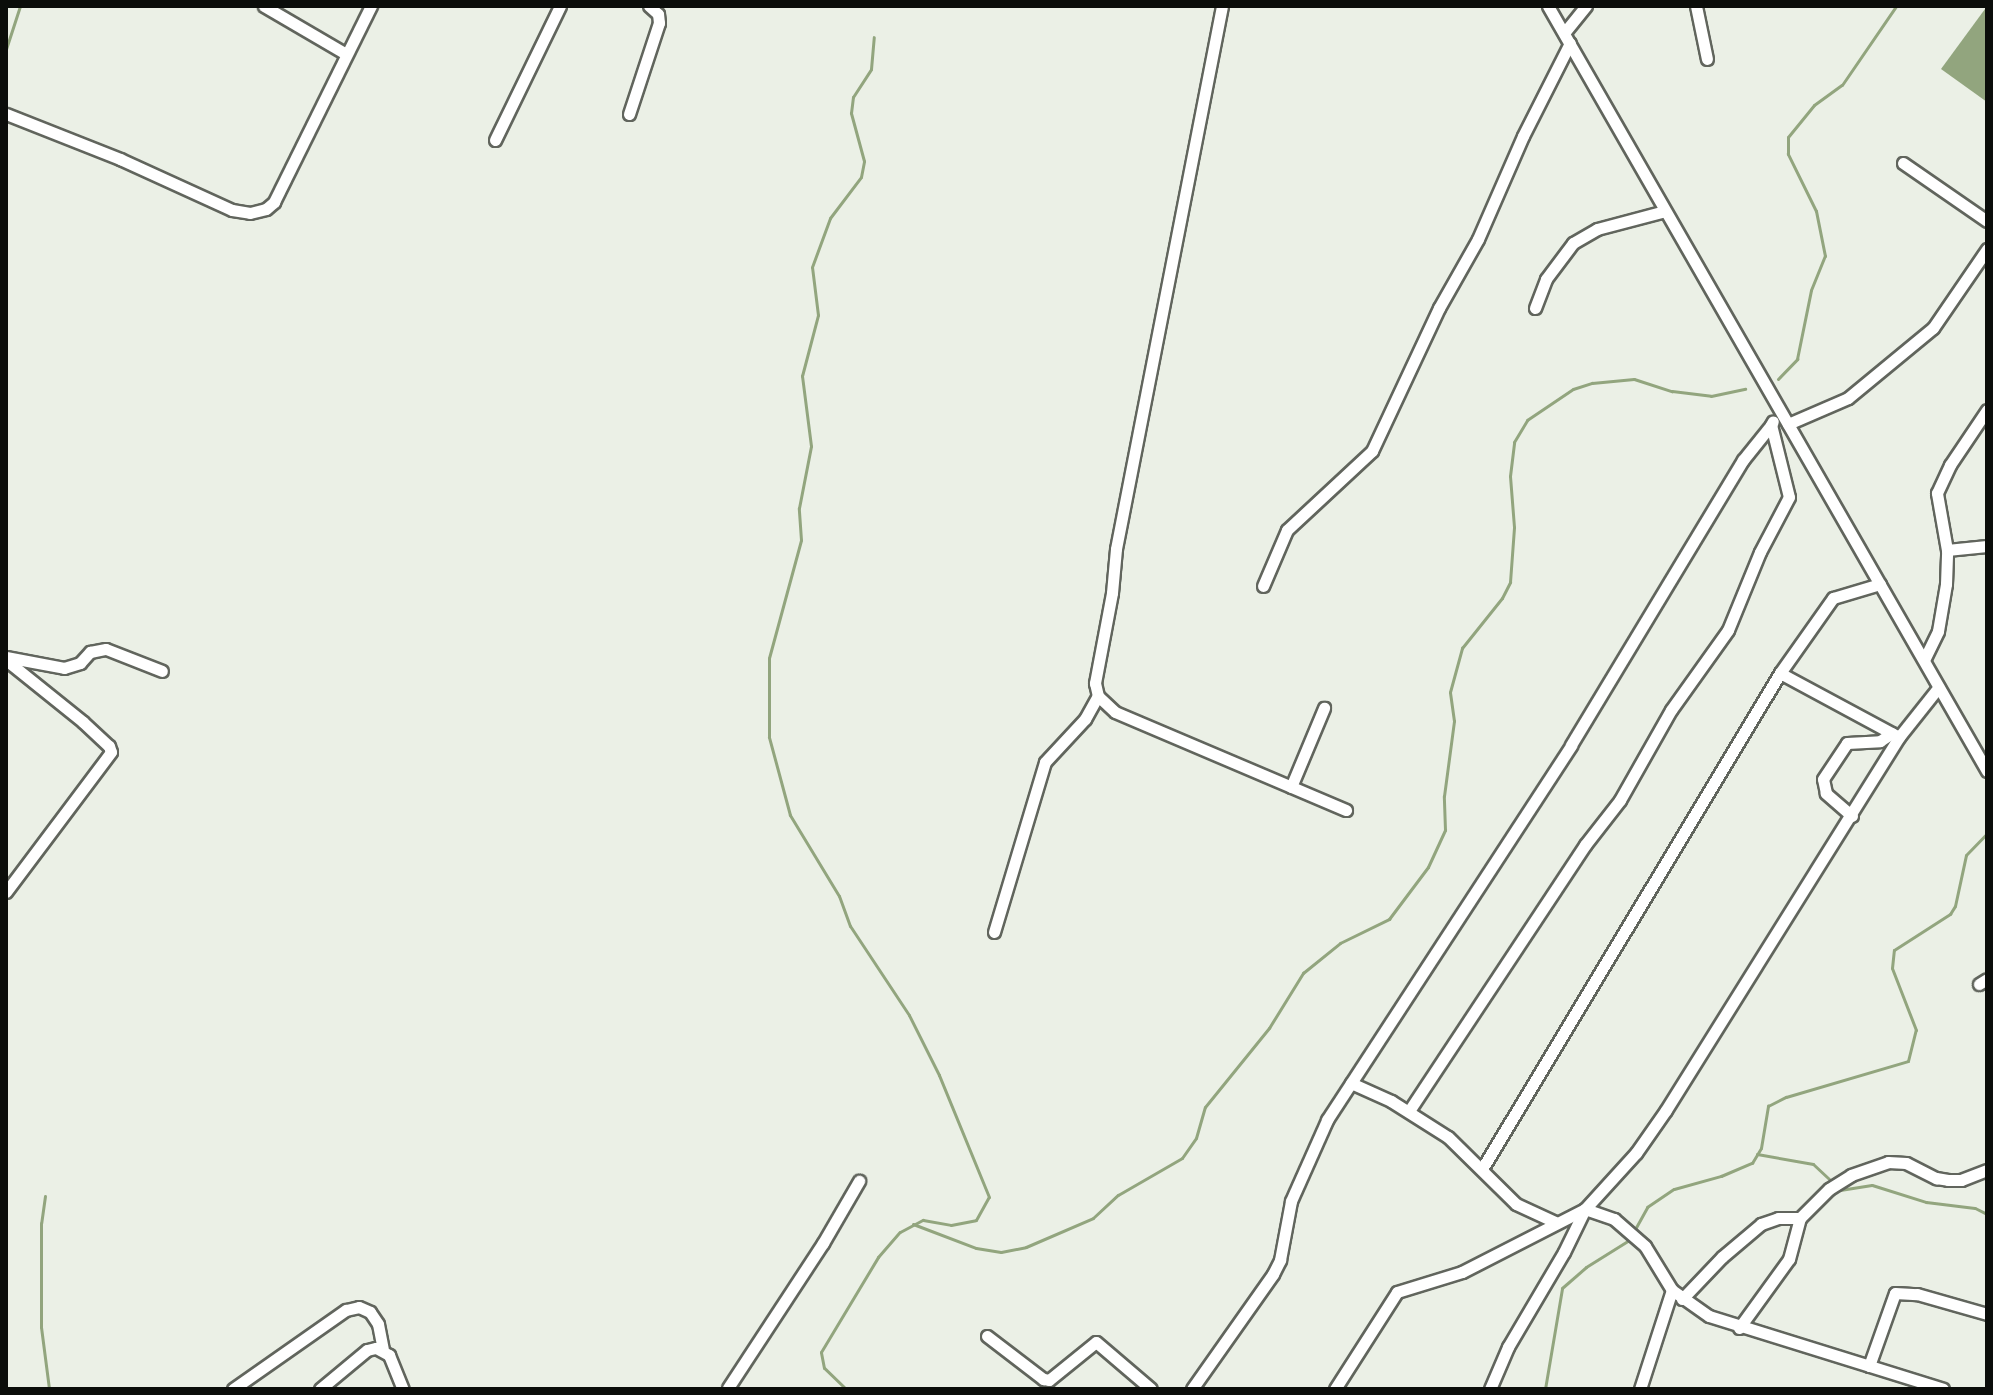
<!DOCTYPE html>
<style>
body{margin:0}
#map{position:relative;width:1993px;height:1395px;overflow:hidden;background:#ebf0e6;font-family:"Fira Sans Condensed",sans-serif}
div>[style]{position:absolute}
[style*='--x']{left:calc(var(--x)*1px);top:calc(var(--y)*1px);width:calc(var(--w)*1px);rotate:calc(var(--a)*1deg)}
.water>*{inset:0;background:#92a57e}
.stream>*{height:3px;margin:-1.5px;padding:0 1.5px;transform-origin:1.5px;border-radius:1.5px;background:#92a57e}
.roads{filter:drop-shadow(2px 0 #61655d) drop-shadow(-2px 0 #61655d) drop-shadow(0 2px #61655d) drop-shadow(0 -2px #61655d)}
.street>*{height:11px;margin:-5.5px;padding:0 5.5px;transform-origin:5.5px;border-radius:5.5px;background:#fff}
span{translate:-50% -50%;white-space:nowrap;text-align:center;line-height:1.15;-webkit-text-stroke:7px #f9fef4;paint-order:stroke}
.frame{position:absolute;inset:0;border:8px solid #0b0d0a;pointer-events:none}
</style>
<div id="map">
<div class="water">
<div style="clip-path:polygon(1985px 9px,1987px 10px,1987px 102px,1941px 69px)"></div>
</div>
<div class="stream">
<div style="--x:6;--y:49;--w:45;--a:-72"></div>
<div style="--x:1778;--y:379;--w:28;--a:-46"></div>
<div style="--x:1797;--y:359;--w:70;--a:-78.5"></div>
<div style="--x:1811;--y:290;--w:37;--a:-68"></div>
<div style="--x:1825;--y:256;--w:46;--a:-101.3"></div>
<div style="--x:1816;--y:211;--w:64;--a:-116.2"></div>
<div style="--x:1788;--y:154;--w:17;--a:-90"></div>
<div style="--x:1788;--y:137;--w:41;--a:-50.9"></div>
<div style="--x:1814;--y:105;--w:34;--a:-36"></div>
<div style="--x:1842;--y:85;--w:96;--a:-55.6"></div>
<div style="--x:1757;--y:1154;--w:57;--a:10.1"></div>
<div style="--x:1813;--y:1164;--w:22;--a:43"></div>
<div style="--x:1840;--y:1190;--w:32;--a:-9"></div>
<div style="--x:1872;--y:1185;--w:57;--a:17.5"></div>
<div style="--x:1926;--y:1202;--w:49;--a:7"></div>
<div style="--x:1975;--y:1208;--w:13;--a:27"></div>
<div style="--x:45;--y:1196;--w:27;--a:98"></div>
<div style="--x:41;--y:1223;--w:104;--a:90"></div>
<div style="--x:41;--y:1327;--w:63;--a:82.6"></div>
<div style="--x:913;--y:1224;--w:67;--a:20.9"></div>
<div style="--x:976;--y:1248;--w:25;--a:9"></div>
<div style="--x:1001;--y:1252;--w:25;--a:-11"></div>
<div style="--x:1026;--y:1247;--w:73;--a:-23.4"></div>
<div style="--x:1093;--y:1218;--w:34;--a:-43"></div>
<div style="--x:1118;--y:1195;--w:74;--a:-30"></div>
<div style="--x:1182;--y:1158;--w:24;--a:-55"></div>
<div style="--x:1196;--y:1138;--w:32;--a:-74"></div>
<div style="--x:1205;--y:1107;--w:102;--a:-51"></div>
<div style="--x:1269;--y:1028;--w:65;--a:-58.3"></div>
<div style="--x:1303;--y:973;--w:48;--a:-39"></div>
<div style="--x:1340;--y:943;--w:55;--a:-26.1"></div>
<div style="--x:1389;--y:919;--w:65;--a:-53.1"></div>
<div style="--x:1428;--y:867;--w:41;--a:-65.3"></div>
<div style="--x:1445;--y:830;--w:34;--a:-92"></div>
<div style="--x:1444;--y:796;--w:76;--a:-82.4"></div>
<div style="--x:1454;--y:721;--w:29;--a:-98"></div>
<div style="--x:1450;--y:692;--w:46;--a:-74.7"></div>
<div style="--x:1462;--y:648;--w:64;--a:-51.3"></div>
<div style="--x:1502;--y:598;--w:18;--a:-63"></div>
<div style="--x:1510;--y:582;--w:55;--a:-85.8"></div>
<div style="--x:1514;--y:527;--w:51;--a:-94.5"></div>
<div style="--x:1510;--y:476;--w:34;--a:-83"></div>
<div style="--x:1514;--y:442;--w:26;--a:-59"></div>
<div style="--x:1527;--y:420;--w:55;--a:-34"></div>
<div style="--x:1573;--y:389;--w:20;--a:-18"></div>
<div style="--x:1592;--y:383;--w:42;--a:-5.4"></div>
<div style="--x:1634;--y:379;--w:40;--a:18"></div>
<div style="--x:1672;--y:391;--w:39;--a:7"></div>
<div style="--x:1711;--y:396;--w:35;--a:-12"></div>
<div style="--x:846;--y:1389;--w:30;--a:-136"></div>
<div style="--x:824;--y:1368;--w:16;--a:-101"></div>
<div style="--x:821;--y:1352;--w:111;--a:-59"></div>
<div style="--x:878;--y:1257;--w:33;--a:-49"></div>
<div style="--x:900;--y:1232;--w:26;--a:-28"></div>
<div style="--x:923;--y:1220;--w:28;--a:10"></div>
<div style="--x:951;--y:1225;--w:25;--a:-11"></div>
<div style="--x:976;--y:1220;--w:26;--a:-61"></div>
<div style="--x:989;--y:1197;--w:132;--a:-112.3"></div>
<div style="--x:939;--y:1075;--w:67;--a:-116.6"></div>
<div style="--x:909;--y:1015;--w:107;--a:-123.5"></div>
<div style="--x:850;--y:926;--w:32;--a:-110"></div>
<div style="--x:839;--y:896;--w:95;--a:-121.2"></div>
<div style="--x:790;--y:815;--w:81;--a:-105.1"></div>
<div style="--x:769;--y:737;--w:79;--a:-90"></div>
<div style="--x:769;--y:658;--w:122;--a:-74.8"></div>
<div style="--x:801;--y:540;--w:32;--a:-94"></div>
<div style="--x:799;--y:508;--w:63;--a:-79"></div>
<div style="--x:811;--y:446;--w:71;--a:-97.3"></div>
<div style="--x:802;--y:376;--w:63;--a:-75.3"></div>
<div style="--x:818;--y:315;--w:48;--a:-97.1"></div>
<div style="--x:812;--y:267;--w:52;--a:-69.8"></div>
<div style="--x:830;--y:218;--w:51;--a:-52.9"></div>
<div style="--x:861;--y:177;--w:16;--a:-79"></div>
<div style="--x:864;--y:161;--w:50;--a:-105.2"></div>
<div style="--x:851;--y:113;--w:16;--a:-83"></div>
<div style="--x:853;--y:97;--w:33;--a:-57"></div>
<div style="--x:871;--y:69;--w:32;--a:-85"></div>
<div style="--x:1545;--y:1389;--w:102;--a:-80.4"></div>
<div style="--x:1562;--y:1288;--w:32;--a:-41"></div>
<div style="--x:1586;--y:1267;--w:51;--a:-32.1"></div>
<div style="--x:1629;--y:1240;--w:38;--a:-61"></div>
<div style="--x:1647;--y:1207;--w:32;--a:-34"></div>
<div style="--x:1674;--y:1189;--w:49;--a:-15.5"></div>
<div style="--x:1721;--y:1176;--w:34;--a:-23"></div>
<div style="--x:1752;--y:1163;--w:17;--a:-59"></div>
<div style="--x:1761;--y:1148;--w:43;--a:-80.5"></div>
<div style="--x:1768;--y:1106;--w:20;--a:-27"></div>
<div style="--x:1786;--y:1097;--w:127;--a:-16.4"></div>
<div style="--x:1908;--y:1061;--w:32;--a:-76"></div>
<div style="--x:1916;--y:1030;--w:66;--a:-111.2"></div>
<div style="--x:1892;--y:968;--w:18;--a:-84"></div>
<div style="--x:1894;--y:950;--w:67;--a:-32.7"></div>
<div style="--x:1950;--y:914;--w:9;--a:-58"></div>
<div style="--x:1955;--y:906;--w:52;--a:-77.8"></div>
<div style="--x:1966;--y:855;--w:30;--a:-46"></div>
</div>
<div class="roads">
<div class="street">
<div style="--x:264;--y:6;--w:95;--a:30.3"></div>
<div style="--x:1222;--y:6;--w:553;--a:101.05"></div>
<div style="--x:1116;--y:549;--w:44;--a:95.2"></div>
<div style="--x:1112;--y:593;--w:92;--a:100.7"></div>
<div style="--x:1095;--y:683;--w:13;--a:77"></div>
<div style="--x:1098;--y:696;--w:23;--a:43"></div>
<div style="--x:1115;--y:712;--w:251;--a:23"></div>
<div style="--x:1548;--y:6;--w:882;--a:60.15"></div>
<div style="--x:1696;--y:6;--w:54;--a:78.3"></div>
<div style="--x:1564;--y:33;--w:35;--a:-51"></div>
<div style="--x:6;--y:114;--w:123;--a:21.5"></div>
<div style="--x:120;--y:159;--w:123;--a:24.5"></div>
<div style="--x:232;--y:210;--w:18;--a:9"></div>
<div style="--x:250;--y:213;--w:16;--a:-14"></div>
<div style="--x:266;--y:209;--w:11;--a:-41"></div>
<div style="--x:274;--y:202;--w:219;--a:-63.7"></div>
<div style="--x:629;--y:114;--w:96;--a:-71.8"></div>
<div style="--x:659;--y:23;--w:9;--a:-96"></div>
<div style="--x:658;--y:14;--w:12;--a:-138"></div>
<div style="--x:495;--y:140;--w:149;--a:-64.1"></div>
<div style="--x:1903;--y:163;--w:102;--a:34.6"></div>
<div style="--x:1535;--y:308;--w:31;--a:-69"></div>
<div style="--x:1546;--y:279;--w:45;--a:-53.1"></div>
<div style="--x:1573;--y:243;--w:28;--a:-30"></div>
<div style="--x:1597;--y:229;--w:70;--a:-14.8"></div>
<div style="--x:1788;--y:424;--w:65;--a:-23.4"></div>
<div style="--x:1848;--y:398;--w:110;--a:-39.5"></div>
<div style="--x:1933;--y:328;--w:96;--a:-55.6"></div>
<div style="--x:1947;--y:550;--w:40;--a:-5.7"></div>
<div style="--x:1263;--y:586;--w:61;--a:-66.8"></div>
<div style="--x:1287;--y:530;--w:116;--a:-42.9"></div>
<div style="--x:1372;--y:451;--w:158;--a:-64.9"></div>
<div style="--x:1439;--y:308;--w:79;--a:-60.5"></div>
<div style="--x:1478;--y:239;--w:112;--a:-66.4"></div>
<div style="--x:1523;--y:136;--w:104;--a:-63.2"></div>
<div style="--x:6;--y:657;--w:59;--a:10.7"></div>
<div style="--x:64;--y:668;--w:17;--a:-17"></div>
<div style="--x:80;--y:663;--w:15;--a:-48"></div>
<div style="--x:90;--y:652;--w:16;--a:-11"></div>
<div style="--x:106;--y:649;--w:60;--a:21.4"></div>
<div style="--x:6;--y:660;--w:99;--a:38.8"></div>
<div style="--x:83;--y:722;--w:35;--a:43"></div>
<div style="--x:109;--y:746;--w:6;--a:72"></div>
<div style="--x:111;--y:752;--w:175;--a:126.9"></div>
<div style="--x:1924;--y:660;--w:32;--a:-64"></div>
<div style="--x:1938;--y:631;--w:48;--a:-80.3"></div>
<div style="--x:1946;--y:584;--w:34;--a:-88"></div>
<div style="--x:1947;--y:550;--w:58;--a:-100"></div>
<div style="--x:1937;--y:493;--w:31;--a:-65"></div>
<div style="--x:1950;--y:465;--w:66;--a:-56.1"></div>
<div style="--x:1780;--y:673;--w:131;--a:28.3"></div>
<div style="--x:1291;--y:787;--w:86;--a:-67.3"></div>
<div style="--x:1852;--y:816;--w:35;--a:-139"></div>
<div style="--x:1826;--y:793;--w:14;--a:-102"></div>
<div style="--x:1823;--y:779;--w:43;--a:-56.3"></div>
<div style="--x:1847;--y:743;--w:33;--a:-3"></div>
<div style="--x:1880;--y:741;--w:14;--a:-34"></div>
<div style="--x:994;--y:932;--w:177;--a:-73.3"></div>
<div style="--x:1045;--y:762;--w:59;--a:-47.1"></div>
<div style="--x:1085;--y:719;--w:26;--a:-61"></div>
<div style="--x:1979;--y:984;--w:9;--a:-32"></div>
<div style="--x:1351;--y:1083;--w:44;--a:24.2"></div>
<div style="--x:1391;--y:1101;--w:67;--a:32.3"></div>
<div style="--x:1448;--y:1137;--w:95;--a:44.6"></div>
<div style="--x:1516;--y:1204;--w:43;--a:24.8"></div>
<div style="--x:1409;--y:1111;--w:319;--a:-56.5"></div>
<div style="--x:1585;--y:845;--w:57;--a:-52.1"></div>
<div style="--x:1620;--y:800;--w:103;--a:-60.5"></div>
<div style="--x:1671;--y:710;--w:98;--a:-54.5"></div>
<div style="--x:1728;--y:630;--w:84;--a:-67.7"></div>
<div style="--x:1760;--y:552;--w:62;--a:-62.2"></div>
<div style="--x:1789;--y:497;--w:74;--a:-104"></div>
<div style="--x:1771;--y:425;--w:4;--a:-63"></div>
<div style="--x:1482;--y:1169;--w:579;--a:-59"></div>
<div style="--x:1780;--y:673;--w:92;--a:-54.8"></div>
<div style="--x:1833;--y:598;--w:49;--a:-16.6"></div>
<div style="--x:1682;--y:1299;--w:58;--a:-46.4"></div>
<div style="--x:1722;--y:1257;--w:51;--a:-40.2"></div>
<div style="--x:1761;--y:1224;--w:18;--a:-19"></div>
<div style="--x:1778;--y:1218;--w:22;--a:0"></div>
<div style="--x:1739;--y:1328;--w:85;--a:-54.1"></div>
<div style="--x:1789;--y:1259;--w:42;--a:-75"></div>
<div style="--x:1800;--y:1218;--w:41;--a:-45"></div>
<div style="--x:1829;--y:1189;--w:26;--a:-32"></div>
<div style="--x:1851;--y:1175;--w:39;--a:-19"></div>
<div style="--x:1888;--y:1162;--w:18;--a:3"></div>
<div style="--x:1906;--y:1163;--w:34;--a:27"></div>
<div style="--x:1936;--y:1178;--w:12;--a:9"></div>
<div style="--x:1948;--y:1180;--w:13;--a:0"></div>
<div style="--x:1961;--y:1180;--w:28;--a:-21"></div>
<div style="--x:987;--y:1336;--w:71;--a:37.5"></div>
<div style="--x:1043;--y:1379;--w:6;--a:9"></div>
<div style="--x:1049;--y:1380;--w:60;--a:-39"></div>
<div style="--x:1096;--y:1342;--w:72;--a:40.5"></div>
<div style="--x:1869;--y:1366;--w:77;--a:-70.4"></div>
<div style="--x:1895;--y:1293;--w:22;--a:3"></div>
<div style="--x:1917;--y:1294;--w:73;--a:15.9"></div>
<div style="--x:728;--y:1388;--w:173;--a:-56.8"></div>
<div style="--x:823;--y:1243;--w:72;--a:-59.9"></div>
<div style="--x:233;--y:1389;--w:138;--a:-35"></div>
<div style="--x:346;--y:1310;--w:13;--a:-13"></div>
<div style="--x:359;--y:1307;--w:12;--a:24"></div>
<div style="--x:370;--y:1312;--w:14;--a:56"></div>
<div style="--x:378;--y:1324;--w:25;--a:79"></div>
<div style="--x:320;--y:1389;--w:61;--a:-39.7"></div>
<div style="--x:367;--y:1350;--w:9;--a:-13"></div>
<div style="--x:376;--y:1348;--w:15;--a:28"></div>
<div style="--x:389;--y:1355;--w:37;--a:68"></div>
<div style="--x:1192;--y:1389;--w:141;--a:-54.8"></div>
<div style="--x:1273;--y:1274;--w:16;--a:-63"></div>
<div style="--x:1280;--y:1260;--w:60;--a:-79.4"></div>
<div style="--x:1291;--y:1201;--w:89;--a:-66"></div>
<div style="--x:1327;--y:1120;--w:447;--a:-56.9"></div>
<div style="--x:1571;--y:745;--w:333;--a:-58.9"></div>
<div style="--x:1743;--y:460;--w:45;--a:-51.3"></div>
<div style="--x:1335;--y:1389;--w:115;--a:-57.4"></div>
<div style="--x:1397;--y:1292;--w:68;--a:-17.1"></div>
<div style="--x:1462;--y:1272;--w:138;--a:-27.1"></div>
<div style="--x:1585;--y:1209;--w:31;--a:19"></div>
<div style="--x:1614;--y:1219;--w:41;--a:41.1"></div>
<div style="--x:1645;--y:1246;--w:52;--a:58.5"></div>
<div style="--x:1672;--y:1290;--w:45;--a:35.1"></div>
<div style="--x:1709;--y:1316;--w:245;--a:17.3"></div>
<div style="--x:1490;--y:1389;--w:46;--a:-66.8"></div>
<div style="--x:1508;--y:1347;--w:110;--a:-59.5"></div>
<div style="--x:1564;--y:1252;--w:48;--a:-64"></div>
<div style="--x:1585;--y:1209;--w:76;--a:-47.7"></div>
<div style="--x:1636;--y:1153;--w:52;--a:-55.1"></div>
<div style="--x:1666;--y:1110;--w:440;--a:-58"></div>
<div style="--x:1899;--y:737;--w:63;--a:-51.5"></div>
<div style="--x:1640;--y:1389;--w:104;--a:-72.1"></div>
</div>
</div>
<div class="frame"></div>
</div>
